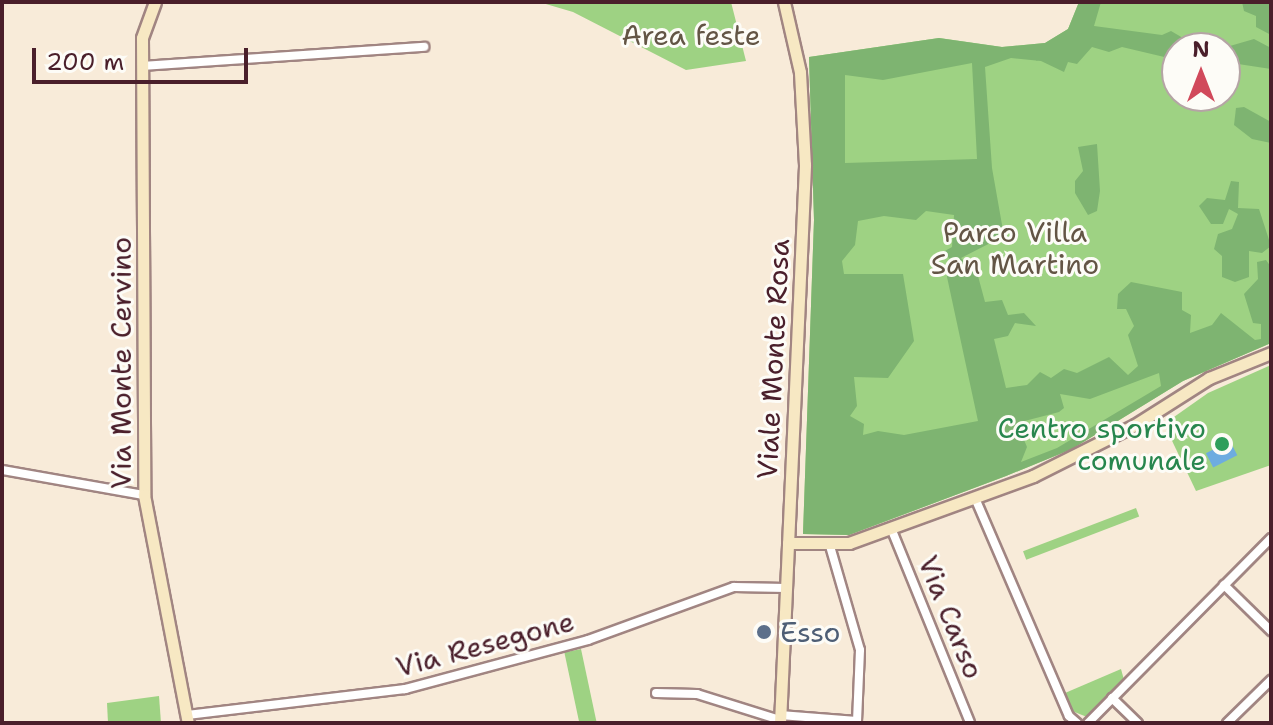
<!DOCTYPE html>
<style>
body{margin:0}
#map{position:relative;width:1273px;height:725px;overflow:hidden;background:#f8ebd9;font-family:"Shantell Sans",sans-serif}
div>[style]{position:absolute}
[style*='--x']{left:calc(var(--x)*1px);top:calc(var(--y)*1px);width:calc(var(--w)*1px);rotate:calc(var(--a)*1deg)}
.green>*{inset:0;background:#9ed283;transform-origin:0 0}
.forest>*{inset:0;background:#7eb471}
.water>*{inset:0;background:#6dace0;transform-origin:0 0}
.roads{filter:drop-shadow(2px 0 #a18582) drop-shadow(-2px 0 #a18582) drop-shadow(0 2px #a18582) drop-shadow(0 -2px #a18582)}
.street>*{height:8px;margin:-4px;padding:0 4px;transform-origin:4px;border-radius:4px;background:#fff}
.secondary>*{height:11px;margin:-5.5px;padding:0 5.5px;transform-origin:5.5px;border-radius:5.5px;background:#f7e8c3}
.dots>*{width:22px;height:22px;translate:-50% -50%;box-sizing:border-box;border:4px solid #fdfcf7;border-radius:50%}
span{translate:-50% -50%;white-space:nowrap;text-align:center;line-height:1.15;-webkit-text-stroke:6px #fdfcf7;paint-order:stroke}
.park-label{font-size:28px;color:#635545}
.street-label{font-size:28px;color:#4a1f2b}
.leisure-label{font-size:28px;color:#27864d}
.right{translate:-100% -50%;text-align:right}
.service-label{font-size:28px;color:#4e5e75}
.left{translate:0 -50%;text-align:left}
.frame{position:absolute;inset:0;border:4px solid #4a1f2b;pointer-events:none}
.north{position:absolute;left:1161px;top:32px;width:80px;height:80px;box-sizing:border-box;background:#fdfcf7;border:2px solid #b5a4a5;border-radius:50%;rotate:0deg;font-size:22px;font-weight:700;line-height:32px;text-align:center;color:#4a1f2b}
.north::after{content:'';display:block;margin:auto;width:28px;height:36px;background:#d1495b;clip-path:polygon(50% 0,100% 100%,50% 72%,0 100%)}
.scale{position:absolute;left:32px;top:48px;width:216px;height:36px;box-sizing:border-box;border:4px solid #4a1f2b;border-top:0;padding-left:10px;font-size:24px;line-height:28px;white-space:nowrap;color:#4a1f2b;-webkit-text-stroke:6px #fdfcf7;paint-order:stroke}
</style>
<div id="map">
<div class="green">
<div style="clip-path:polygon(539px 2px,731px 2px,746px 61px,686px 70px,573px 12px)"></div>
<div style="clip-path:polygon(evenodd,1079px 2px,1271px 2px,1271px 343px,1183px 381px,1072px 449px,1006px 476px,849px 535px,803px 534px,814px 220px,809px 57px,939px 38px,1002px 47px,1045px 43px,1068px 29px,1079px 2px,1177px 48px,1225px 48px,1225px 96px,1177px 96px,1177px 48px)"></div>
<div style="clip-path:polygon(1271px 365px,1271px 465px,1196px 491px,1164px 424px,1208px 393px)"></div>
<div style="left:1136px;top:508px;width:9px;height:121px;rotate:69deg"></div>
<div style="left:581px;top:649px;width:76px;height:17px;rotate:78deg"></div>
<div style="clip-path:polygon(1121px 669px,1124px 680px,1087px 717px,1072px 711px,1065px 693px)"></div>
<div style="clip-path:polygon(159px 696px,161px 723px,108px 723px,107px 703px)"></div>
</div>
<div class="forest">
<div style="clip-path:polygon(evenodd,1079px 2px,1101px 2px,1094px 26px,1162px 35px,1171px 31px,1183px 38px,1182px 48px,1205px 39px,1223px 48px,1254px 39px,1271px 48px,1271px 69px,1225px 62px,1225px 48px,1177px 48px,1177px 60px,1122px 47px,1109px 52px,1092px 47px,1077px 64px,1068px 62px,1064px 72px,1041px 61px,1011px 58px,985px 67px,992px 168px,1004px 236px,961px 258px,978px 276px,985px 302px,1002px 300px,1008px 315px,1024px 313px,1036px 326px,1015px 323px,1008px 336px,994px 339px,1006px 388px,1027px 385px,1040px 372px,1051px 378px,1064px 369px,1077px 373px,1109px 357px,1128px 375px,1138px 366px,1128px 335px,1134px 326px,1126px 309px,1117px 309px,1118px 294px,1131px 282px,1182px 292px,1182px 310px,1191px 315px,1190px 333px,1212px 325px,1221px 313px,1255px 340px,1261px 339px,1261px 324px,1253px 323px,1244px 294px,1258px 279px,1257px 262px,1266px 260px,1271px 267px,1271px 343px,1183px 381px,1072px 449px,1006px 476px,849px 535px,803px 534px,814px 220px,809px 57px,939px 38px,1002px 47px,1045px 43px,1068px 29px,1079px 2px,972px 63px,977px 159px,845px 163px,845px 75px,883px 80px,972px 63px,1079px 2px,926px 211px,954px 215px,952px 247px,943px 252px,950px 259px,947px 277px,978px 421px,904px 435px,878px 431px,863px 435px,864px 424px,850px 416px,857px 406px,854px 377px,888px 378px,914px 341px,903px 274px,844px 274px,842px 261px,855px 245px,858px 221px,884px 216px,916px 220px,926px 211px,1079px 2px,1159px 373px,1161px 386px,1057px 448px,1021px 462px,1027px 447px,1017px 423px,1059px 412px,1064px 408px,1060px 394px,1090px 399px,1159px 373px)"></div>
<div style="clip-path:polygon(1242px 2px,1271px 2px,1271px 35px,1256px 27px,1256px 16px,1244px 11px)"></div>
<div style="clip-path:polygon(1244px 107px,1271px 122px,1271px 143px,1252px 139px,1234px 125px,1236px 108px)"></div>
<div style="clip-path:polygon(1097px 144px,1100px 191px,1097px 211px,1088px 215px,1075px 193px,1075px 181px,1083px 171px,1078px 147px)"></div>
<div style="clip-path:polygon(1231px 181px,1239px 182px,1238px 208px,1259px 209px,1271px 246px,1262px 253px,1249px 251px,1249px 277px,1235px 282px,1222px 277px,1222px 256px,1214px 249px,1218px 234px,1232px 229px,1238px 214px,1229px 209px,1223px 224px,1211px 224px,1199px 206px,1207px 198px,1225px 200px)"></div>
</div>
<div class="water">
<div style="left:1230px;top:441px;width:16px;height:27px;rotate:63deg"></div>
</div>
<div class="roads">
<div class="street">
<div style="--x:142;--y:66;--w:283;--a:-3.9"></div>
<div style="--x:2;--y:470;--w:144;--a:10"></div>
<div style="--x:975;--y:498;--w:237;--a:66.7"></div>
<div style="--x:1069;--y:716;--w:11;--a:41"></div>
<div style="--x:891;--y:528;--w:210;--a:67.9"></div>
<div style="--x:830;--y:546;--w:108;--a:73.9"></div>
<div style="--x:860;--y:650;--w:73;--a:92.4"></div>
<div style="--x:1224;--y:585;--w:66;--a:44.4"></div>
<div style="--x:656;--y:693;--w:41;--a:1.4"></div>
<div style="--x:697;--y:694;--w:87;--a:17.4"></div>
<div style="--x:1112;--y:698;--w:36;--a:44"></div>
<div style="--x:187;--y:715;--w:220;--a:-6.8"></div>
<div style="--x:405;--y:689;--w:189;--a:-15"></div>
<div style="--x:588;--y:640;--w:155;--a:-20"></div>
<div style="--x:734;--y:587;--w:52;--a:1.1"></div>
<div style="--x:780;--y:715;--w:77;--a:4.5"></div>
<div style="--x:1088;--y:723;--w:260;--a:-45.3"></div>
<div style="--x:1227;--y:723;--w:62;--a:-44.3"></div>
</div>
<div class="secondary">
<div style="--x:155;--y:2;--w:38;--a:110"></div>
<div style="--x:142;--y:38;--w:457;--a:89.7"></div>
<div style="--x:144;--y:495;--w:232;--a:79.1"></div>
<div style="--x:788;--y:543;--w:61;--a:0"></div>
<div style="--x:849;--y:543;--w:196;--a:-20"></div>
<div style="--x:1033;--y:476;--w:114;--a:-26.6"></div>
<div style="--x:1135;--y:425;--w:88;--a:-32.4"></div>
<div style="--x:1209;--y:378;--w:67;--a:-22"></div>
<div style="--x:780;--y:723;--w:559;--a:-87.43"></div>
<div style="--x:805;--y:165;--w:93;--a:-93.1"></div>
<div style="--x:800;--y:72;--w:72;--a:-102.9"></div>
</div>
</div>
<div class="dots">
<div style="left:1222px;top:444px;background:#2e9e5b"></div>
<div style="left:764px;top:632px;background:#5c6f8a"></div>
</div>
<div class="park-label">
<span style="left:691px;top:35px">Area feste</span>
<span style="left:1015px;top:248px">Parco Villa<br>San Martino</span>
</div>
<div class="street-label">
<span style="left:773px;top:359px;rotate:-87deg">Viale Monte Rosa</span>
<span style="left:121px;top:363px;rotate:-90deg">Via Monte Cervino</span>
<span style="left:951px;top:617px;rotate:68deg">Via Carso</span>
<span style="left:485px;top:644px;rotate:-15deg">Via Resegone</span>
</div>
<div class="leisure-label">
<span class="right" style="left:1206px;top:444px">Centro sportivo<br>comunale</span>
</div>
<div class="service-label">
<span class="left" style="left:780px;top:632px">Esso</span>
</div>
<div class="frame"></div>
<div class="north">N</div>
<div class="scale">200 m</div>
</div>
